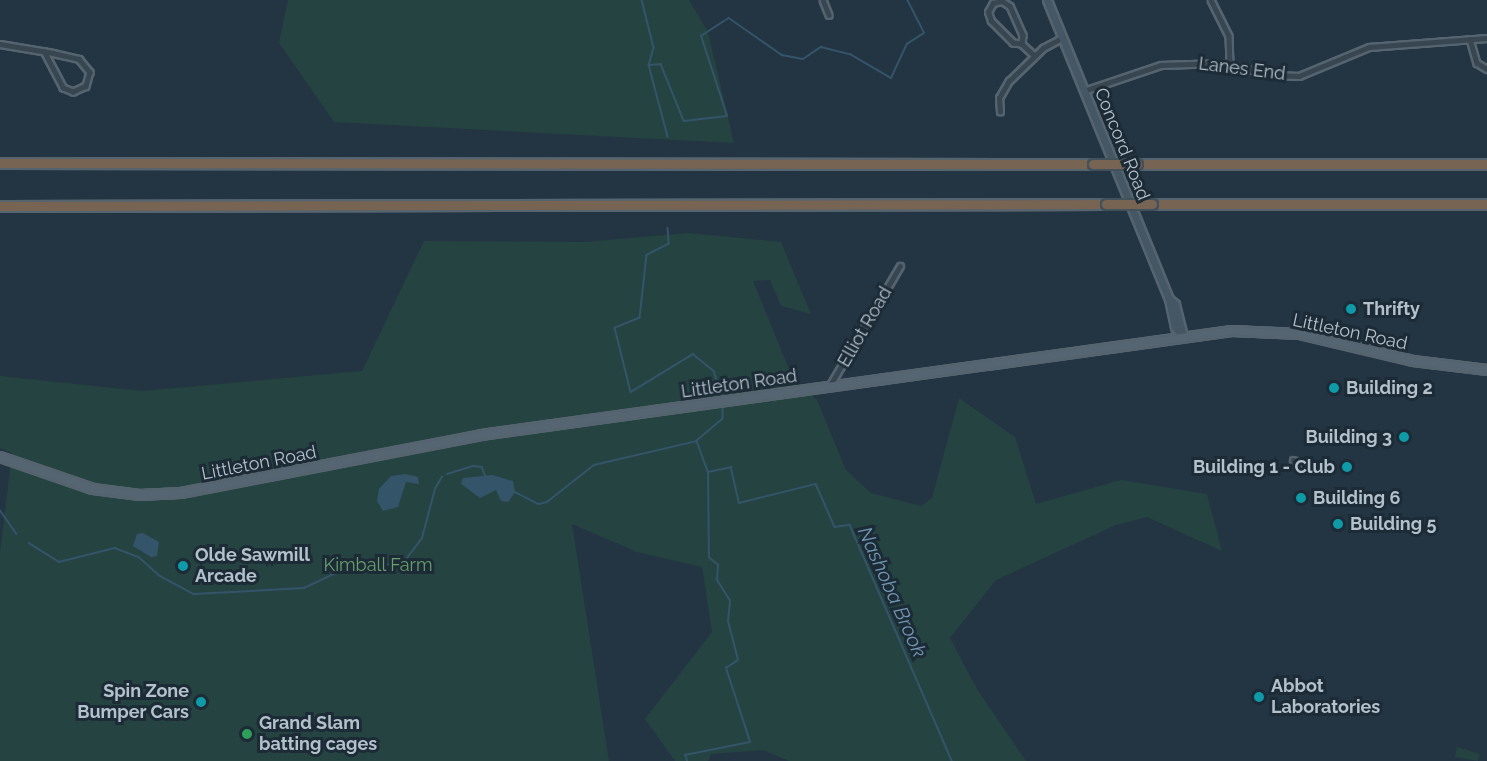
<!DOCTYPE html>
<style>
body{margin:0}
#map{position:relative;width:1487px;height:761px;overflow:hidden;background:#233542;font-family:Raleway,sans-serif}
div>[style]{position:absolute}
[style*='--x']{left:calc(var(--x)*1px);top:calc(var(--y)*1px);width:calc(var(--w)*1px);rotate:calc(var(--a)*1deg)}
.green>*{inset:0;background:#254341}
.water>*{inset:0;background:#34546a}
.stream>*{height:1.5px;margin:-0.75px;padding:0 0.75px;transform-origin:0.75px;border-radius:0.75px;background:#34546a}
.roads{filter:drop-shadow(2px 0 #55646f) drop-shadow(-2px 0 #55646f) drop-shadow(0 2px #55646f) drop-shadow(0 -2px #55646f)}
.street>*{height:4.5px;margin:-2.25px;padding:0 2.25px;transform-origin:2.25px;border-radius:2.25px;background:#374651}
.secondary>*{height:7px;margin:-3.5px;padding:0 3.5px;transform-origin:3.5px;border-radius:3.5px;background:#455665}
.primary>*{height:8px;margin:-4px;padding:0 4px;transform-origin:4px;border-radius:4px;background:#556571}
.highway>*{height:9px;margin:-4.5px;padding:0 4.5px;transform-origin:4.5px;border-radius:4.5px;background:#786453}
.bridges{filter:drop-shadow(2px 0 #42515c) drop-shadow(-2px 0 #42515c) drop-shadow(0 2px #42515c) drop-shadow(0 -2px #42515c)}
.highway-bridge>*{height:9px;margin:-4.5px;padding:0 4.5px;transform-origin:4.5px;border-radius:4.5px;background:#786453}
.dots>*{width:16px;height:16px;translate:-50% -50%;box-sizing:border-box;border:3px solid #1c2b36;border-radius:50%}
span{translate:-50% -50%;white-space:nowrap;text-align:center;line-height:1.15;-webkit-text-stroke:6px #1c2b36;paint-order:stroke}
.street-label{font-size:18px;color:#b3c1cc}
.poi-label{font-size:18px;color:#b3c1cc;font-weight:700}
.left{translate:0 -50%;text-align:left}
.right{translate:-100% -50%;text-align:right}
.park-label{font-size:18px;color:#689f6c}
.water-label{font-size:20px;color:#7096b2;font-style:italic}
</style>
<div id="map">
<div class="green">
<div style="clip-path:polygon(288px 0,689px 0,708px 32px,734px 143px,334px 122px,279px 43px)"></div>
<div style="clip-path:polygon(687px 233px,781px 242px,811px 314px,781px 306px,770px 280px,753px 281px,793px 379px,817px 400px,846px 470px,871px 493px,921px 506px,932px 498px,959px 398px,1015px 437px,1036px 504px,1121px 480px,1207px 494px,1222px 551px,1147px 517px,1116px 525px,996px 580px,950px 638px,977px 689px,1026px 761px,789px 761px,763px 750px,711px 754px,708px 761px,675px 761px,645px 719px,712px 632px,702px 567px,637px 552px,572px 524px,609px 761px,0 761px,0 553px,12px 453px,0 448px,0 376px,142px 391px,362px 371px,424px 241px,585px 242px)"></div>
<div style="clip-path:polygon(1457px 747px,1480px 754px,1478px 761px,1455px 757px)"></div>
</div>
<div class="water">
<div style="clip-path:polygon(405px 474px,418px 477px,419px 484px,406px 482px,398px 507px,383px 511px,377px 501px,379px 489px,391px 476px)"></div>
<div style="clip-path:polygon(492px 475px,513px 481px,515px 492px,508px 502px,501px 501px,496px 490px,480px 498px,461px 484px,463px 478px)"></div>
<div style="clip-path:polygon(143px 533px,159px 542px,157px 556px,151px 557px,133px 546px,137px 534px)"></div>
</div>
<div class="stream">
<div style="--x:642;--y:0;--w:49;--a:76"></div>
<div style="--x:654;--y:48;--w:18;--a:106"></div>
<div style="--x:649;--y:65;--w:74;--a:75.2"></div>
<div style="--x:649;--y:65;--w:12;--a:-5"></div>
<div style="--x:661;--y:64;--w:61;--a:68"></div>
<div style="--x:684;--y:121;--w:43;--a:-6.6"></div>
<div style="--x:727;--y:116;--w:84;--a:-108"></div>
<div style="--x:701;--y:36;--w:33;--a:-33"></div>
<div style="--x:729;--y:18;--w:65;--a:34.9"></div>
<div style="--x:782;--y:55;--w:21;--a:11"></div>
<div style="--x:803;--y:59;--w:22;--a:-34"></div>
<div style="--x:821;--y:47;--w:30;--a:14"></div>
<div style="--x:850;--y:54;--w:48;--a:30.3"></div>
<div style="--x:891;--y:78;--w:38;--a:-65"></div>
<div style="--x:907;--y:44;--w:20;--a:-33"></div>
<div style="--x:924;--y:33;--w:37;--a:-117"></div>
<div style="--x:668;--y:228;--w:16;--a:86"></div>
<div style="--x:669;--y:244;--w:25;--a:153"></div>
<div style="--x:647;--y:255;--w:63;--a:96.3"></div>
<div style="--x:640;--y:318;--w:27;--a:158"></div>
<div style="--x:615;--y:328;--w:66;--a:76"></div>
<div style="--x:631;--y:392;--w:73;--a:-31.5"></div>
<div style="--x:693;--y:354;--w:27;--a:39"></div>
<div style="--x:714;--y:371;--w:25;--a:72"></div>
<div style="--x:723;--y:407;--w:12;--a:90"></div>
<div style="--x:723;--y:419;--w:34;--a:140"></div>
<div style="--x:697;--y:441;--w:33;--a:70"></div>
<div style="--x:708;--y:472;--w:24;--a:-12"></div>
<div style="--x:731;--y:467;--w:37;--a:77"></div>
<div style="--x:739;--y:503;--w:79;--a:-13.9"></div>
<div style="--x:816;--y:484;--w:47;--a:66.2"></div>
<div style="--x:835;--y:527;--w:15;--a:-8"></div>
<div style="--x:850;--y:525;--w:257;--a:66.6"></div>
<div style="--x:447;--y:474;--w:27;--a:-17"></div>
<div style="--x:473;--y:466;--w:9;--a:6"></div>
<div style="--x:482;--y:467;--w:11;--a:68"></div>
<div style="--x:513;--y:491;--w:29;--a:27"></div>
<div style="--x:539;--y:504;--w:8;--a:-14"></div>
<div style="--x:547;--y:502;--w:60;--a:-38.2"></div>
<div style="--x:594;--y:465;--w:106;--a:-13.1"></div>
<div style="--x:0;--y:510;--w:29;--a:55"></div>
<div style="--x:29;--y:543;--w:36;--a:32"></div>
<div style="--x:59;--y:562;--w:58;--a:-14"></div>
<div style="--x:115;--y:548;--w:26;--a:21"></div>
<div style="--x:139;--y:557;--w:28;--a:42"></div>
<div style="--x:160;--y:576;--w:38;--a:28"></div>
<div style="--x:194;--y:594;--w:110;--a:-3.1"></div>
<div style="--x:304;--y:588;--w:38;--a:-25"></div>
<div style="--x:339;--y:572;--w:66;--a:-8.7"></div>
<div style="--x:404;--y:562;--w:30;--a:-53"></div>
<div style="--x:422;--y:538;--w:51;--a:-75.1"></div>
<div style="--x:435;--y:489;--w:14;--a:-60"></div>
<div style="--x:687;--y:761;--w:6;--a:-108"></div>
<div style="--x:685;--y:755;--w:66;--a:-11.3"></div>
<div style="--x:750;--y:742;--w:78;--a:-108"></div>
<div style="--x:726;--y:668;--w:14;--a:-34"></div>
<div style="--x:738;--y:660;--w:40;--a:-104.4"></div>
<div style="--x:728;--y:621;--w:20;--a:-84"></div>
<div style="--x:730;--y:601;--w:25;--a:-122"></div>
<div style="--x:717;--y:580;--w:15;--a:-86"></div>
<div style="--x:718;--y:565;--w:11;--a:-142"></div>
<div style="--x:709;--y:558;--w:85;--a:-90.7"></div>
</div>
<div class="roads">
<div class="street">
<div style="--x:823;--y:0;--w:16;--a:68"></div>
<div style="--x:1211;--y:0;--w:40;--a:63.4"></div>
<div style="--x:1229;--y:36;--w:28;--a:88"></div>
<div style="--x:1470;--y:39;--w:25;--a:74"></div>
<div style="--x:1477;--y:63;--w:12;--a:31"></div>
<div style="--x:0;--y:44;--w:54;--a:9.6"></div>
<div style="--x:53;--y:53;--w:27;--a:13"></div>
<div style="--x:79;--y:59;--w:17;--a:50"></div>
<div style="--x:90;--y:72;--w:15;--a:106"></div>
<div style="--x:86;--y:86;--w:14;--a:155"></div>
<div style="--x:73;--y:92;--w:11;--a:-158"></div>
<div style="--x:63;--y:88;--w:41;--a:-117.8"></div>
<div style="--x:1022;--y:44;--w:9;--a:-174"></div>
<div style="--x:1013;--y:43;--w:31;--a:-135"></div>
<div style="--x:991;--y:21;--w:9;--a:-108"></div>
<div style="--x:988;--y:12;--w:10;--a:-61"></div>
<div style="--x:993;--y:3;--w:9;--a:-13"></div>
<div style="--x:1002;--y:1;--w:9;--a:32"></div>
<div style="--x:1010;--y:6;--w:32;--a:66"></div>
<div style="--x:1023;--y:35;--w:9;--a:96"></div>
<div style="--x:1022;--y:44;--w:16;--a:43"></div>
<div style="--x:1084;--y:91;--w:81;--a:-18.7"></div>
<div style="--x:1161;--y:65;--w:59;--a:-1.9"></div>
<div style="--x:1220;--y:63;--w:55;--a:12.5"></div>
<div style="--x:1274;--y:75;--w:25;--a:2"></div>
<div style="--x:1299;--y:76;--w:76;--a:-22.5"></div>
<div style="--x:1369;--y:47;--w:118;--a:-4.4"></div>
<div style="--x:1000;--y:112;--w:14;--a:-94"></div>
<div style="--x:999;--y:98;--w:20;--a:-60"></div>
<div style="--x:1009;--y:81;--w:47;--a:-44.1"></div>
<div style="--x:1043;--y:48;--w:21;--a:-28"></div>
<div style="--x:829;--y:387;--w:140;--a:-59.6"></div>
<div style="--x:1293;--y:460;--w:35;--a:16"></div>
</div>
<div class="secondary">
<div style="--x:1047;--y:0;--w:323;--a:67.8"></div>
<div style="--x:1169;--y:299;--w:8;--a:40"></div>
<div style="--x:1175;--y:304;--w:33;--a:76"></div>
<div style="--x:1169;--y:299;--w:29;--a:78"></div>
<div style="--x:1175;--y:327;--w:12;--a:48"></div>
</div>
<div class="primary">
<div style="--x:0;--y:457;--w:98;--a:19"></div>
<div style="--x:93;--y:489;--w:47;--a:7.3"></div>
<div style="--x:140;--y:495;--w:41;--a:-2.8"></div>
<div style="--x:181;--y:493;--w:306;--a:-10.9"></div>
<div style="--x:481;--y:435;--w:758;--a:-7.88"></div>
<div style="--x:1232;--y:331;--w:68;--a:2.5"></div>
<div style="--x:1300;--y:334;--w:116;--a:13.4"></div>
<div style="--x:1413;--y:361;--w:75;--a:6.9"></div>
</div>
<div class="highway">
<div style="--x:0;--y:163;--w:1093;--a:0.05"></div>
<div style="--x:1137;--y:164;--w:350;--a:0"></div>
<div style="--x:1152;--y:204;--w:335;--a:0"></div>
<div style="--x:0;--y:206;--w:1106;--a:-0.1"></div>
</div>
</div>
<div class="bridges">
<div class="highway-bridge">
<div style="--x:1093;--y:164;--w:44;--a:0"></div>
<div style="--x:1106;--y:204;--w:46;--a:0"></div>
</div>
</div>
<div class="dots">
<div style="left:1351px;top:309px;background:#0f9aa8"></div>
<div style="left:1334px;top:388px;background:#0f9aa8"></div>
<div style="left:1404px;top:437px;background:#0f9aa8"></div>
<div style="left:1347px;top:467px;background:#0f9aa8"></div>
<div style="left:1301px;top:498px;background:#0f9aa8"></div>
<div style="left:1338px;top:524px;background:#0f9aa8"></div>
<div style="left:183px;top:566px;background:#0f9aa8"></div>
<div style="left:1259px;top:697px;background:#0f9aa8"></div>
<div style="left:201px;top:702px;background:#0f9aa8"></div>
<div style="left:247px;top:734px;background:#2e9e5b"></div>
</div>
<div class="street-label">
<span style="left:1242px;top:69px;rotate:7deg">Lanes End</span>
<span style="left:1122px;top:144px;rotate:68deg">Concord Road</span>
<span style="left:865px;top:327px;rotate:-60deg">Elliot Road</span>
<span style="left:1350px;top:332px;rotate:12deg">Littleton Road</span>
<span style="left:739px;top:384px;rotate:-8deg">Littleton Road</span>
<span style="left:259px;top:463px;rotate:-11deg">Littleton Road</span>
</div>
<div class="poi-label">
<span class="left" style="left:1363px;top:309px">Thrifty</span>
<span class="left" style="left:1346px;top:388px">Building 2</span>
<span class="right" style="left:1392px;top:437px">Building 3</span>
<span class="right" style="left:1335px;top:467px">Building 1 - Club</span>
<span class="left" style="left:1313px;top:498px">Building 6</span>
<span class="left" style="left:1350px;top:524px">Building 5</span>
<span class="left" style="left:195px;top:566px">Olde Sawmill<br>Arcade</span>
<span class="left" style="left:1271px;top:697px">Abbot<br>Laboratories</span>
<span class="right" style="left:189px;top:702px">Spin Zone<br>Bumper Cars</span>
<span class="left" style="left:259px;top:734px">Grand Slam<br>batting cages</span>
</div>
<div class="park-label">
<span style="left:378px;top:565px">Kimball Farm</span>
</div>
<div class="water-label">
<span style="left:892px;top:592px;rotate:66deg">Nashoba Brook</span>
</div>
</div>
